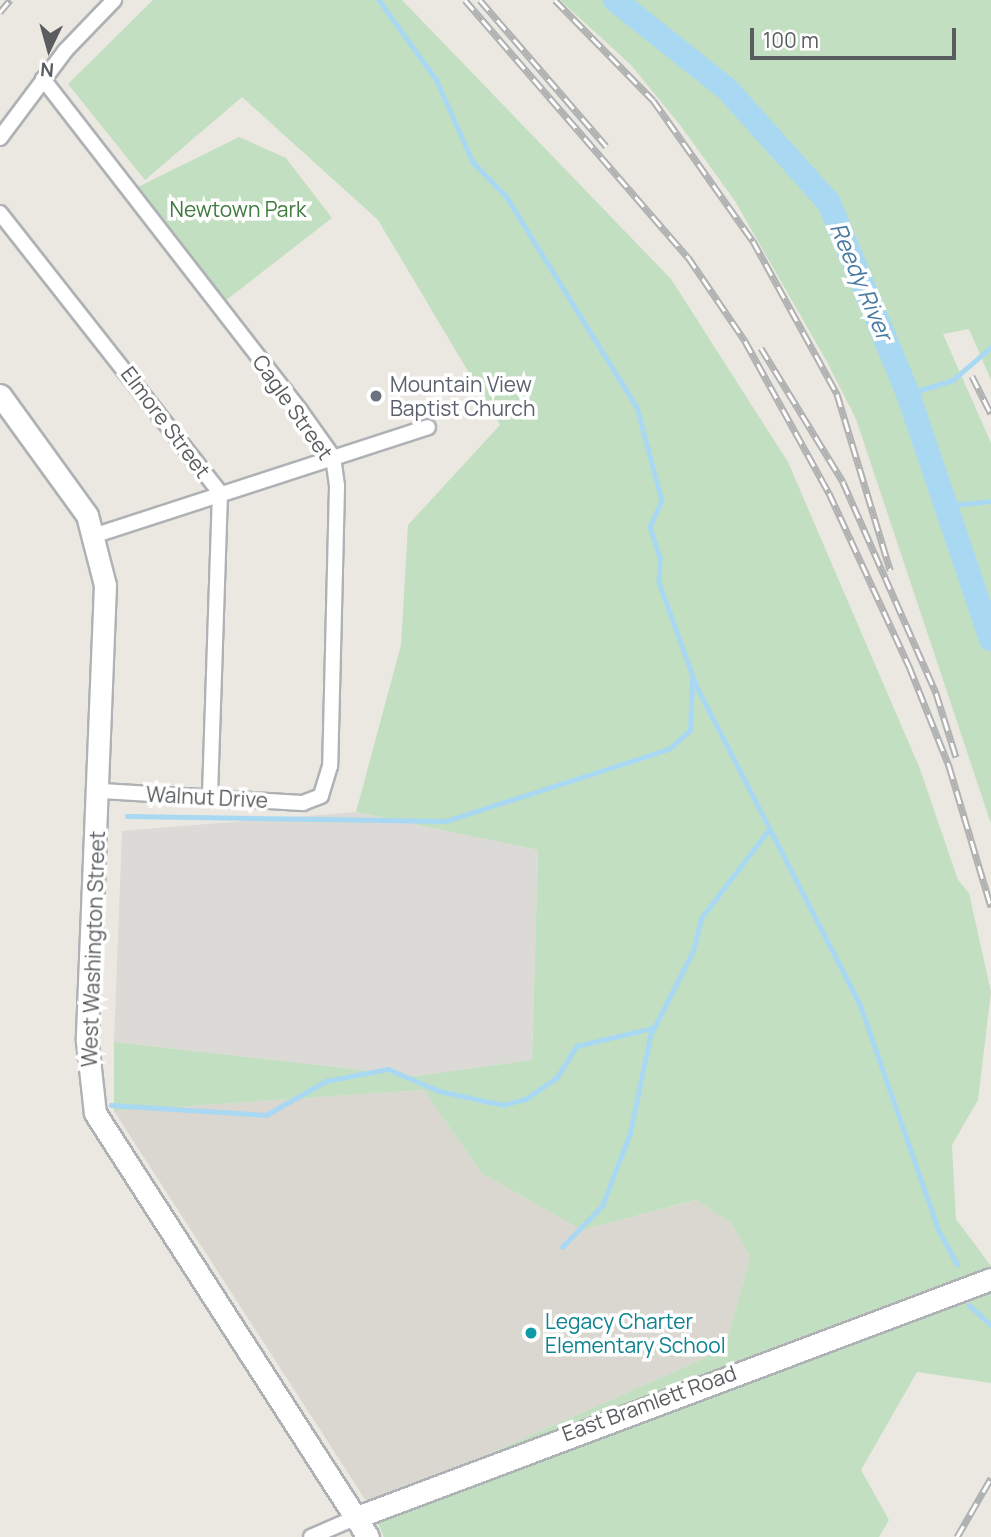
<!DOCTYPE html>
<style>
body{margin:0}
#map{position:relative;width:991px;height:1537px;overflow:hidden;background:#ebe8e1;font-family:Manrope,sans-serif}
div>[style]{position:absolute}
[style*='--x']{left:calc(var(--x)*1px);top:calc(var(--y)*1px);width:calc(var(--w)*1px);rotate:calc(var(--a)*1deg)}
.industrial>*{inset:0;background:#dcdad6}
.education>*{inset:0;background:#dad7d0}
.green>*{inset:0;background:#c3dfc1}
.stream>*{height:4.5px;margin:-2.25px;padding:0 2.25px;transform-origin:2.25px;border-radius:2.25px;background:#a9d8f3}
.river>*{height:24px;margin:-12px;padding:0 12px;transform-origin:12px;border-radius:12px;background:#a9d8f3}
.roads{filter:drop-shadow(2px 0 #afb2b5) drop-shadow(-2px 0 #afb2b5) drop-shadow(0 2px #afb2b5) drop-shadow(0 -2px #afb2b5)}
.street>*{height:14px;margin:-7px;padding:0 7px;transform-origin:7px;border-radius:7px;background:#fff}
.secondary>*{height:21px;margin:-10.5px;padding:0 10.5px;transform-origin:10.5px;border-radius:10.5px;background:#fff}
.rail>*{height:7px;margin-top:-3.5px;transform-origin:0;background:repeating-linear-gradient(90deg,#fff 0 13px,#b0b1b1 0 26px);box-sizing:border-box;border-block:2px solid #b0b1b1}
.dots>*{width:19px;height:19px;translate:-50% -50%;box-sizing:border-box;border:4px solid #fff;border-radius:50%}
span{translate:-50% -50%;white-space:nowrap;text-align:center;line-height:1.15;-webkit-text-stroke:7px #fff;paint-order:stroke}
.park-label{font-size:21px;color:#3f7b3e}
.worship-label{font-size:21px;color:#5b616d}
.left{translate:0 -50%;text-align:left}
.street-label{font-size:21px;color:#5a5d60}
.culture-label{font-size:21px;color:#0d838f}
.water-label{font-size:23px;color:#4a7ba2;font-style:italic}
.north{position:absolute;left:14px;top:14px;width:70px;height:70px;-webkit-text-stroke:5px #fff;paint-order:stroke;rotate:185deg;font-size:19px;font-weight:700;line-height:28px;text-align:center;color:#5a5d60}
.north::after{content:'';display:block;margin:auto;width:24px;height:32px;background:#5a5d60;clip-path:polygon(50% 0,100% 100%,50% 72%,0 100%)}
.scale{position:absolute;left:750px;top:28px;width:206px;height:32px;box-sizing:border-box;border:4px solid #5a5d60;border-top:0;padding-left:9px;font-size:21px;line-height:24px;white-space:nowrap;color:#5a5d60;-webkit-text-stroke:5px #fff;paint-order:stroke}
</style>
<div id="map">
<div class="industrial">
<div style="clip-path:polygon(356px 812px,538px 850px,532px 1060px,415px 1076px,114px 1042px,122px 831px)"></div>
</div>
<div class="education">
<div style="clip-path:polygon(424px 1090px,481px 1173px,582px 1230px,697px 1200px,731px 1223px,750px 1257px,725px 1349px,370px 1507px,114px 1111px)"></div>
</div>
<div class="green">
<div style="clip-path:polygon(153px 0,402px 0,671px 279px,788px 462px,920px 769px,958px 880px,969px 893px,991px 992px,978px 1100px,952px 1145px,956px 1219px,991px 1266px,991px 1383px,917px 1372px,861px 1470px,889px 1520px,879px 1537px,384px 1537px,370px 1507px,725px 1349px,750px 1257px,731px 1223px,696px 1200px,582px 1230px,481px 1173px,424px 1090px,114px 1111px,114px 1042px,415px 1076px,532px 1060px,538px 850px,356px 812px,401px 645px,408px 525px,500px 425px,378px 220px,242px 97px,145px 180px,68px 84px)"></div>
<div style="clip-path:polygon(560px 0,991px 0,991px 380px,969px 329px,943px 334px,991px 443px,991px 824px,856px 419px,826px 360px,735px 201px,680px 125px,631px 65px)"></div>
<div style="clip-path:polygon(239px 137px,286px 158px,332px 218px,225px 301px,138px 187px)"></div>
</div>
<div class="stream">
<div style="--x:379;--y:0;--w:97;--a:54.2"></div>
<div style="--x:436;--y:79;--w:91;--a:66"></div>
<div style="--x:473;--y:162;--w:47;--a:45.9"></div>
<div style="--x:506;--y:196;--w:248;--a:58.2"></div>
<div style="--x:637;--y:407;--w:97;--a:75.1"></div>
<div style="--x:662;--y:501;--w:29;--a:115"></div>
<div style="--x:650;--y:527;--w:33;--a:72"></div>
<div style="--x:660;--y:558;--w:24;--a:92"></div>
<div style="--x:659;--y:582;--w:109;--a:70.2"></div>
<div style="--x:696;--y:685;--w:359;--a:62.8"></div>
<div style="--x:860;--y:1004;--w:240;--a:70.8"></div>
<div style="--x:939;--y:1231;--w:38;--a:61"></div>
<div style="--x:908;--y:394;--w:47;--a:-17.3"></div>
<div style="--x:953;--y:380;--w:50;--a:-41"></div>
<div style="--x:946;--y:506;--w:45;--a:-6.3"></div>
<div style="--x:127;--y:816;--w:319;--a:0.9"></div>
<div style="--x:446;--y:821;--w:234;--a:-17.9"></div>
<div style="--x:669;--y:749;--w:28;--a:-42"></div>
<div style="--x:690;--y:730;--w:50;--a:-87.7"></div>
<div style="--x:111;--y:1105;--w:155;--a:3.7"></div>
<div style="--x:266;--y:1115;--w:69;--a:-29.5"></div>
<div style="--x:326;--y:1081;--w:63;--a:-11"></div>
<div style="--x:388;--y:1069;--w:56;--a:23.3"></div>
<div style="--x:439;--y:1091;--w:66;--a:12.3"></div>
<div style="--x:503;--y:1105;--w:24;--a:-15"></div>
<div style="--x:526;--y:1099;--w:38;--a:-35"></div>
<div style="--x:557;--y:1077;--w:36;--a:-58"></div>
<div style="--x:576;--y:1046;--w:79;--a:-13.2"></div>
<div style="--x:562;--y:1247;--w:57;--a:-45.7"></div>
<div style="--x:602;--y:1206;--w:78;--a:-69"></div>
<div style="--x:630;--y:1133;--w:99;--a:-78.3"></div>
<div style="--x:650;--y:1036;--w:95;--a:-63.2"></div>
<div style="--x:693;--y:951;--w:34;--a:-76"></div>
<div style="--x:701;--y:918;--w:108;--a:-52.5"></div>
<div style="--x:969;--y:1305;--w:30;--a:42"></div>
</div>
<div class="river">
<div style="--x:615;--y:0;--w:144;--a:38.5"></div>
<div style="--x:728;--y:90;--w:152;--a:48.2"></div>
<div style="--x:829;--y:203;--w:207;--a:67.5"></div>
<div style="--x:908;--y:394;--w:259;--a:71.3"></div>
</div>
<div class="roads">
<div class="street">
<div style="--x:43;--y:79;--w:418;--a:52.2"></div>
<div style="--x:299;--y:409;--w:59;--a:54.7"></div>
<div style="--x:333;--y:457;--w:30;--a:82"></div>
<div style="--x:337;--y:487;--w:279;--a:91.4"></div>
<div style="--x:330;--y:766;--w:31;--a:107"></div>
<div style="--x:321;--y:796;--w:19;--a:159"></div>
<div style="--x:303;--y:803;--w:203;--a:-176.6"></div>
<div style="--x:0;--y:138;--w:109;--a:-53.2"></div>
<div style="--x:65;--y:51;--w:71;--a:-46.1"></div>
<div style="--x:0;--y:213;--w:356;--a:51.8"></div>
<div style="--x:220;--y:493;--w:305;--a:91.9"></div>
<div style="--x:96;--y:535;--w:349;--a:-18"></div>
<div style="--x:311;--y:1537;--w:50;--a:-23.5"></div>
</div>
<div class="secondary">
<div style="--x:0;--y:395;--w:148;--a:54.1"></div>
<div style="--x:87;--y:515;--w:72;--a:75.6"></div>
<div style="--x:105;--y:585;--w:456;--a:92.3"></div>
<div style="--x:87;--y:1041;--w:72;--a:83.7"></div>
<div style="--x:95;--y:1113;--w:504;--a:57.22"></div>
<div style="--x:357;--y:1517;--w:677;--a:-20.58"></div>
</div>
</div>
<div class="rail">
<div style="--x:465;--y:0;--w:340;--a:49.1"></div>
<div style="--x:688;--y:257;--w:102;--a:55.8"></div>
<div style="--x:745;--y:341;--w:174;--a:61.1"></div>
<div style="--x:829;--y:493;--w:191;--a:65.2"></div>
<div style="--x:909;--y:666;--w:108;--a:68.2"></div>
<div style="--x:949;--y:766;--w:147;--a:73.4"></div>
<div style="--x:480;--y:0;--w:193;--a:49.2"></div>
<div style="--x:555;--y:0;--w:140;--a:45.6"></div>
<div style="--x:653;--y:100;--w:173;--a:54.7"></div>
<div style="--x:753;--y:241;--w:175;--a:61.2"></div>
<div style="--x:837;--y:394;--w:184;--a:73.2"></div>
<div style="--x:0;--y:12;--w:16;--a:-50"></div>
<div style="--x:761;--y:348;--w:157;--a:58.5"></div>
<div style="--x:843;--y:482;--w:231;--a:66.2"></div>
<div style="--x:936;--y:693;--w:67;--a:72.6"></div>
<div style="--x:972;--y:376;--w:42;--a:63.4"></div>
<div style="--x:957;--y:1537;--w:68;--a:-60"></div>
</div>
<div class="dots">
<div style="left:376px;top:396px;background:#6b7280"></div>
<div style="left:531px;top:1333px;background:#0f9aa8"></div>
</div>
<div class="park-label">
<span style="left:238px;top:209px">Newtown Park</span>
</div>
<div class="worship-label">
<span class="left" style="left:390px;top:396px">Mountain View<br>Baptist Church</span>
</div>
<div class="street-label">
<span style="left:293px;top:407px;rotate:55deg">Cagle Street</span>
<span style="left:166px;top:422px;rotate:53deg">Elmore Street</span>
<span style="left:207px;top:797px;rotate:3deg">Walnut Drive</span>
<span style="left:93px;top:949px;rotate:-88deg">West Washington Street</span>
<span style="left:649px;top:1403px;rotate:-20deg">East Bramlett Road</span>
</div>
<div class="culture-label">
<span class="left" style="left:545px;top:1333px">Legacy Charter<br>Elementary School</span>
</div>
<div class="water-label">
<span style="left:862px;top:281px;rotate:67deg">Reedy River</span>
</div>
<div class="north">N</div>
<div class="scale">100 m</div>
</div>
